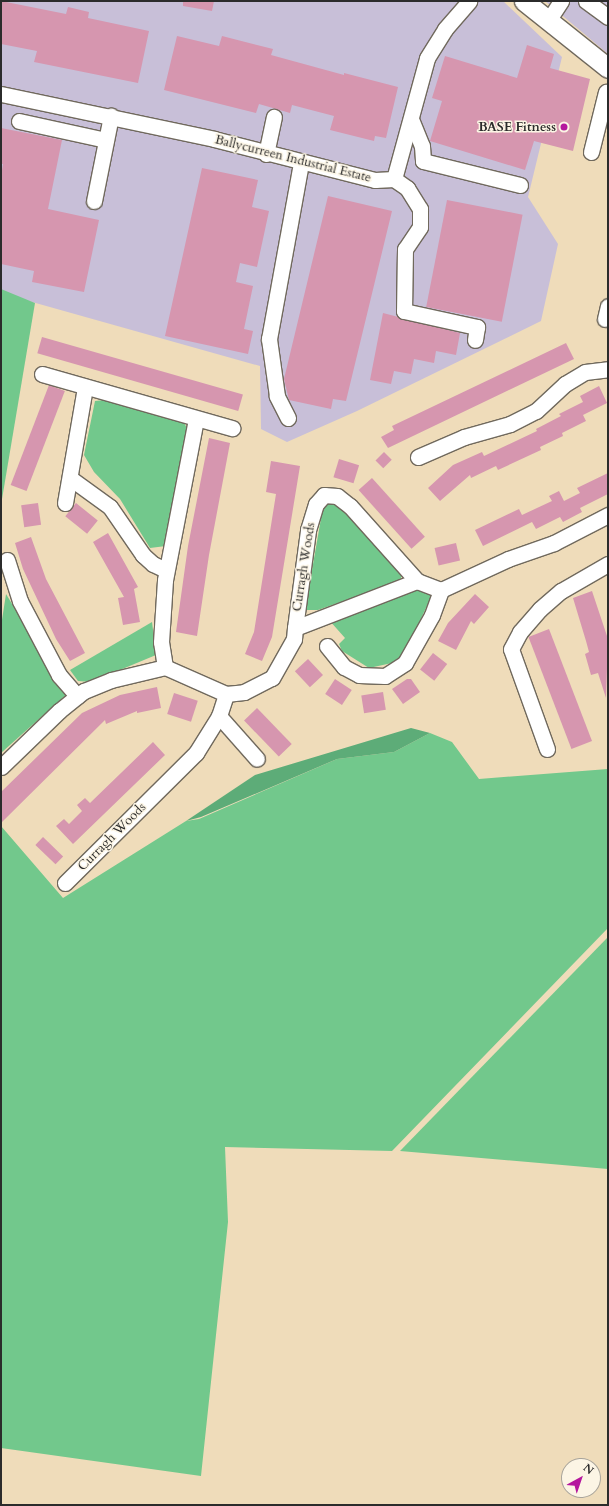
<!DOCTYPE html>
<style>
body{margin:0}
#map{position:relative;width:609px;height:1506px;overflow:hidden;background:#efdcba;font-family:Cardo,serif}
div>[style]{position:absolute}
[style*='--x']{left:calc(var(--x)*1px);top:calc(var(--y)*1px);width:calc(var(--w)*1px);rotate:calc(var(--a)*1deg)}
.industrial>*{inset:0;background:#c8bfd8}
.green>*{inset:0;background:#72c88c}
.forest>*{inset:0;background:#5dac78}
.building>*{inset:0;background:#d696af;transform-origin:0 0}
.roads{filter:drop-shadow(1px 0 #70695d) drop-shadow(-1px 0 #70695d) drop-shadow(0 1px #70695d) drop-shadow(0 -1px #70695d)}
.minor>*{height:15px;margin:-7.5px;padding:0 7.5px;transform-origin:7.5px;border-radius:7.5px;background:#fff}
.major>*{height:19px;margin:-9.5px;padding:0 9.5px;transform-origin:9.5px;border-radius:9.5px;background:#fff}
.dots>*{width:11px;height:11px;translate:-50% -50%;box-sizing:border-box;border:2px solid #fcf5e5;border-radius:50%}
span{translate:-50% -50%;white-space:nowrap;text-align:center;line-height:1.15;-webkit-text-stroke:3px #fcf5e5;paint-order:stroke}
.poi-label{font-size:13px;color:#2b2b2b;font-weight:700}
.right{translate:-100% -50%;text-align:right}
.street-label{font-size:13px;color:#2b2b2b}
.frame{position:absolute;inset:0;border:2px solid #2b2b2b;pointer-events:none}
.north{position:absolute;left:561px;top:1458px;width:40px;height:40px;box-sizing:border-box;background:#fcf5e5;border:1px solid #a8a49b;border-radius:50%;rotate:40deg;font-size:11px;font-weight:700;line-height:16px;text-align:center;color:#2b2b2b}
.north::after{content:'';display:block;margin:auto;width:14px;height:18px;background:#b5179e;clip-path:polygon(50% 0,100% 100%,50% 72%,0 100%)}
</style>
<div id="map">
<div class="industrial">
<div style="clip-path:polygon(1px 1px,503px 1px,562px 57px,528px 197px,558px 244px,541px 321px,357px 411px,287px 442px,261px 429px,260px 366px,25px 300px,1px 290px)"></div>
<div style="clip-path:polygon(545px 1px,608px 1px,608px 54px)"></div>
</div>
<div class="green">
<div style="clip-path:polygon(1px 289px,35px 303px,1px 505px)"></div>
<div style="clip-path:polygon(114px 399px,184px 422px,189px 434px,166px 546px,150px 548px,120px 499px,94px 472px,84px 455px,95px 401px)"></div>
<div style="clip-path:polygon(329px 501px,339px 502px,402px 574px,400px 581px,318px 610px,305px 610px,323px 507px)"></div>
<div style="clip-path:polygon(420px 586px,432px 595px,405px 653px,392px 663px,369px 668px,342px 651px,339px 644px,345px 638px,329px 620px)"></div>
<div style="clip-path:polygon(6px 594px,67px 694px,1px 753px,1px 626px)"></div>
<div style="clip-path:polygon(152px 622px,156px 655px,91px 682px,78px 681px,70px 670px)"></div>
<div style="clip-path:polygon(430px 733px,452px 742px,479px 779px,608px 769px,608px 928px,392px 1151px,225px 1147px,228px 1222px,201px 1476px,1px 1448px,1px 826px,63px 898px,186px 821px,199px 819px,337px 759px,394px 752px)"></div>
<div style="clip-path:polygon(608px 937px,608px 1169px,400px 1151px)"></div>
</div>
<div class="forest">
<div style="clip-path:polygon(411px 728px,430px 733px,394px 752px,337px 759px,201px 817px,186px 821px,255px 775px)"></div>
</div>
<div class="building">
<div style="clip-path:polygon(1px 1px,66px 14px,68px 7px,89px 12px,88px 18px,149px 31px,138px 83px,34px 62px,37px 51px,1px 44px)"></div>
<div style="clip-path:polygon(183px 1px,214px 1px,212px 11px,183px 6px)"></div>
<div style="clip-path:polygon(177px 36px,219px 46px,222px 36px,273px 49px,271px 55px,344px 75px,344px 73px,398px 87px,386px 138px,375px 136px,374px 141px,330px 130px,334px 116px,292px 105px,290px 113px,259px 104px,256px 113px,164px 90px)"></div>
<div style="clip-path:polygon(527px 45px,554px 54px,550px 68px,590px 79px,573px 151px,534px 141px,525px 170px,430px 141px,442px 101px,432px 98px,445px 56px,517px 78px)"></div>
<div style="clip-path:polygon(1px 128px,62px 140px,48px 209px,99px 220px,84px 292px,32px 282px,34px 271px,1px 264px,1px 176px,3px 164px,1px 164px)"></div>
<div style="clip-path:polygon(202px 168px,258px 180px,252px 207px,269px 211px,257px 267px,240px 263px,236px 282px,253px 286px,244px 329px,253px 331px,248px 354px,165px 336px)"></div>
<div style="clip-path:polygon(328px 196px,392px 211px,346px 401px,333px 399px,331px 409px,289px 400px,284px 379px)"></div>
<div style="left:447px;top:200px;width:77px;height:109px;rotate:11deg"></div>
<div style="clip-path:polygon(383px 313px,460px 333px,456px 355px,436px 351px,434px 363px,414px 359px,411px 374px,394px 371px,391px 384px,370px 380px)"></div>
<div style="left:42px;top:337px;width:209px;height:17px;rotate:16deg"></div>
<div style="clip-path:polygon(566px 343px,574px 359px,388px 448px,381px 437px,394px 430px,392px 426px)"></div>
<div style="left:49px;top:385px;width:17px;height:107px;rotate:21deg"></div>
<div style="clip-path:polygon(599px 386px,607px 403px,583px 415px,586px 421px,562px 433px,563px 436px,540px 447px,541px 450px,498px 470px,496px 466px,471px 478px,470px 475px,440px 501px,428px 488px,453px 465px,482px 452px,484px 456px,537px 431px,536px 429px,561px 416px,559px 414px,583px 402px,580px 396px)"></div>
<div style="clip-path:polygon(209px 438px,230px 443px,209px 555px,197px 636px,176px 632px,188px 546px)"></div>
<div style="left:384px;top:452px;width:11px;height:12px;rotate:45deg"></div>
<div style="left:339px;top:459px;width:21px;height:19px;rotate:17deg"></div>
<div style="clip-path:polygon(271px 461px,300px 466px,272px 637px,262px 661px,245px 654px,254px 632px,276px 494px,266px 492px)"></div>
<div style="clip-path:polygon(608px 473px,608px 494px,580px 508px,582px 512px,563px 522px,560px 517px,536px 529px,532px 522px,483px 546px,475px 530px,519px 509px,522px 515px,552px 501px,549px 496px,559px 491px,564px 501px,580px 493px,577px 488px)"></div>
<div style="left:372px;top:478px;width:79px;height:18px;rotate:48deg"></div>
<div style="left:38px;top:503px;width:22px;height:17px;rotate:82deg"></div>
<div style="left:76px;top:503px;width:28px;height:17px;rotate:39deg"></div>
<div style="clip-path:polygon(108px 533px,138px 587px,134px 589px,140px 622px,123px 625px,118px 598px,124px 597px,93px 542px)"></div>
<div style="clip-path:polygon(31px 537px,46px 579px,85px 653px,70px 661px,56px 639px,23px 569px,15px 543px)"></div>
<div style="left:456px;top:543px;width:18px;height:22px;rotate:77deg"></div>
<div style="clip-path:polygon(592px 591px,608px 639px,606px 698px,598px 673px,591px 675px,585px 654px,589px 652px,586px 641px,573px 598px)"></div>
<div style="clip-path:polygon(475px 594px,489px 607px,474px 624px,471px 621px,456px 650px,438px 641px,448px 623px)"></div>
<div style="left:549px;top:629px;width:120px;height:22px;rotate:69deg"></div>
<div style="left:433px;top:653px;width:18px;height:21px;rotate:38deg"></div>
<div style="left:308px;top:659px;width:22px;height:18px;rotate:47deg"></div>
<div style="left:335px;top:679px;width:20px;height:18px;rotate:33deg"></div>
<div style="clip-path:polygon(407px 679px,411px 679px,420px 692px,403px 704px,392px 689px)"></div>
<div style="clip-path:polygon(157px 687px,161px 708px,137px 713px,137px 711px,106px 724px,105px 720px,1px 823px,1px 792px,82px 713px,120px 695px)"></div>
<div style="left:383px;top:692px;width:18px;height:22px;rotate:81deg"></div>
<div style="left:174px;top:693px;width:25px;height:22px;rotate:18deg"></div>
<div style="left:257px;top:708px;width:50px;height:18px;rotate:46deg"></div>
<div style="clip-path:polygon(153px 742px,165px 755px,73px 844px,56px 826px,64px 819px,69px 824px,82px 811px,77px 805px,85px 798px,90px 803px)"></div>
<div style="left:43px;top:837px;width:28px;height:11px;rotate:44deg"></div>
</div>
<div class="roads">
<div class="minor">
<div style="--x:586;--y:1;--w:27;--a:36"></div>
<div style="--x:548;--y:21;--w:24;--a:-57"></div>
<div style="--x:1;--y:94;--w:218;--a:11.9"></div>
<div style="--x:214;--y:139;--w:166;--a:14.3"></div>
<div style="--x:375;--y:180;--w:19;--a:-3"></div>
<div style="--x:394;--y:179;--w:125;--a:-74.7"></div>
<div style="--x:427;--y:58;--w:34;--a:-58"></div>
<div style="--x:445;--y:29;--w:37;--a:-49"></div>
<div style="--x:411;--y:119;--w:29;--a:68"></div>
<div style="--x:422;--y:146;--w:15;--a:86"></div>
<div style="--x:423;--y:161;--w:100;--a:13.9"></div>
<div style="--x:19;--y:121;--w:89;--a:12.3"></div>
<div style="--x:591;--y:152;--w:62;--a:-76"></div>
<div style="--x:266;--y:154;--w:38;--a:-78"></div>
<div style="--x:394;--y:179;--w:16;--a:35"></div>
<div style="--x:407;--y:188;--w:25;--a:58"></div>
<div style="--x:420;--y:209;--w:18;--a:90"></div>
<div style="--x:420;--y:227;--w:27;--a:124"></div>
<div style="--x:405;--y:249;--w:62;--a:90.9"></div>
<div style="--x:404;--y:311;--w:75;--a:12.4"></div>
<div style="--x:477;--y:327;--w:13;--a:99"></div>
<div style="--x:94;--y:201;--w:87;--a:-78.7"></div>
<div style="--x:605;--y:319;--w:13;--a:-77"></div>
<div style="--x:42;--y:374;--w:198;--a:15.9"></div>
<div style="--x:288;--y:418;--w:25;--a:-117"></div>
<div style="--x:277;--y:396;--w:58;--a:-98"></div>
<div style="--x:269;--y:339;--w:179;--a:-79.7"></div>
<div style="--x:418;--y:457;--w:50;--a:-23.5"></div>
<div style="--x:464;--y:437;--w:48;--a:-15.8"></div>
<div style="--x:510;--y:424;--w:29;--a:-27"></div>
<div style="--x:536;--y:411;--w:40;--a:-43"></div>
<div style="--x:565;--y:384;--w:23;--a:-31"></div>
<div style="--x:585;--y:372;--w:23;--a:-7"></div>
<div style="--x:70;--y:478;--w:49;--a:35.9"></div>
<div style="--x:110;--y:507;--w:58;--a:55.5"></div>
<div style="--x:143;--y:555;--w:13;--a:42"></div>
<div style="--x:153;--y:564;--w:14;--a:25"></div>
<div style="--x:65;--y:503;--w:118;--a:-80.2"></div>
<div style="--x:7;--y:560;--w:43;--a:72.4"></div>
<div style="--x:20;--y:601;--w:84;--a:62.2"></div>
<div style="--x:59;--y:675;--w:28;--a:49"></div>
<div style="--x:295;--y:628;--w:99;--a:-82.4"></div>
<div style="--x:308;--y:530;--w:27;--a:-73"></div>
<div style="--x:316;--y:504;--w:12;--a:-48"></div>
<div style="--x:324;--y:495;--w:13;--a:4"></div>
<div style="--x:337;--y:496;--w:16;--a:38"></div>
<div style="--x:350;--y:506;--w:101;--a:48.2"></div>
<div style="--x:327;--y:646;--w:27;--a:51"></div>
<div style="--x:344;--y:667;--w:17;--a:28"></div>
<div style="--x:359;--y:675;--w:26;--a:2"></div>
<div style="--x:385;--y:676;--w:24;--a:-33"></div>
<div style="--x:405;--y:663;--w:55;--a:-60.6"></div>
<div style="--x:432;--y:615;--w:27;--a:-70"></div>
<div style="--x:165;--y:667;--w:25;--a:-99"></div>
<div style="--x:161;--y:642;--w:62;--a:-86.3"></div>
<div style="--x:165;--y:580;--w:164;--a:-79.1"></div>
<div style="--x:219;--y:716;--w:57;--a:48.5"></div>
<div style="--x:547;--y:749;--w:106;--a:-109.8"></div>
<div style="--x:511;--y:649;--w:19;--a:-62"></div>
<div style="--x:520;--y:632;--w:30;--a:-49"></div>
<div style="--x:540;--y:609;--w:28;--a:-41"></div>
<div style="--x:561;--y:591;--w:54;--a:-29.9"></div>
<div style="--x:1;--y:767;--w:81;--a:-44"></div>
<div style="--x:59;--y:711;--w:32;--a:-39"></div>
<div style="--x:84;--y:691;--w:29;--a:-22"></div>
<div style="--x:111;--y:680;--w:56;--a:-13.5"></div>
<div style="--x:165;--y:667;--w:67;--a:23.9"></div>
<div style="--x:226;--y:694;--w:18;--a:-6"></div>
<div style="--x:244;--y:692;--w:31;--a:-27"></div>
<div style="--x:272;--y:678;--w:45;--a:-60.6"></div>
<div style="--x:294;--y:639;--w:11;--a:-85"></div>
<div style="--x:295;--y:628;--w:131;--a:-21.1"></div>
<div style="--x:417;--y:581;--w:26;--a:21"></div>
<div style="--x:441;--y:590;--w:74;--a:-24.8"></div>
<div style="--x:508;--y:559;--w:49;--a:-19.2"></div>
<div style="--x:554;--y:543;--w:61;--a:-27.4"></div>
<div style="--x:65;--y:883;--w:185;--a:-44.8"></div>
<div style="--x:196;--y:753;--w:44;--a:-58.1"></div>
<div style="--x:219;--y:716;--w:23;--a:-72"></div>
</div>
<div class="major">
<div style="--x:524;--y:1;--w:107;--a:38.6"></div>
</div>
</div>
<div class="dots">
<div style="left:564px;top:127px;background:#b5179e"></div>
</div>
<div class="poi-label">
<span class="right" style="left:556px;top:127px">BASE Fitness</span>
</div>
<div class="street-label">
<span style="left:293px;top:159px;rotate:14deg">Ballycurreen Industrial Estate</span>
<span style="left:304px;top:567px;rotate:-81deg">Curragh Woods</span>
<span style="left:112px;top:837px;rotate:-45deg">Curragh Woods</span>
</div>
<div class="frame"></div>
<div class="north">N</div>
</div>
